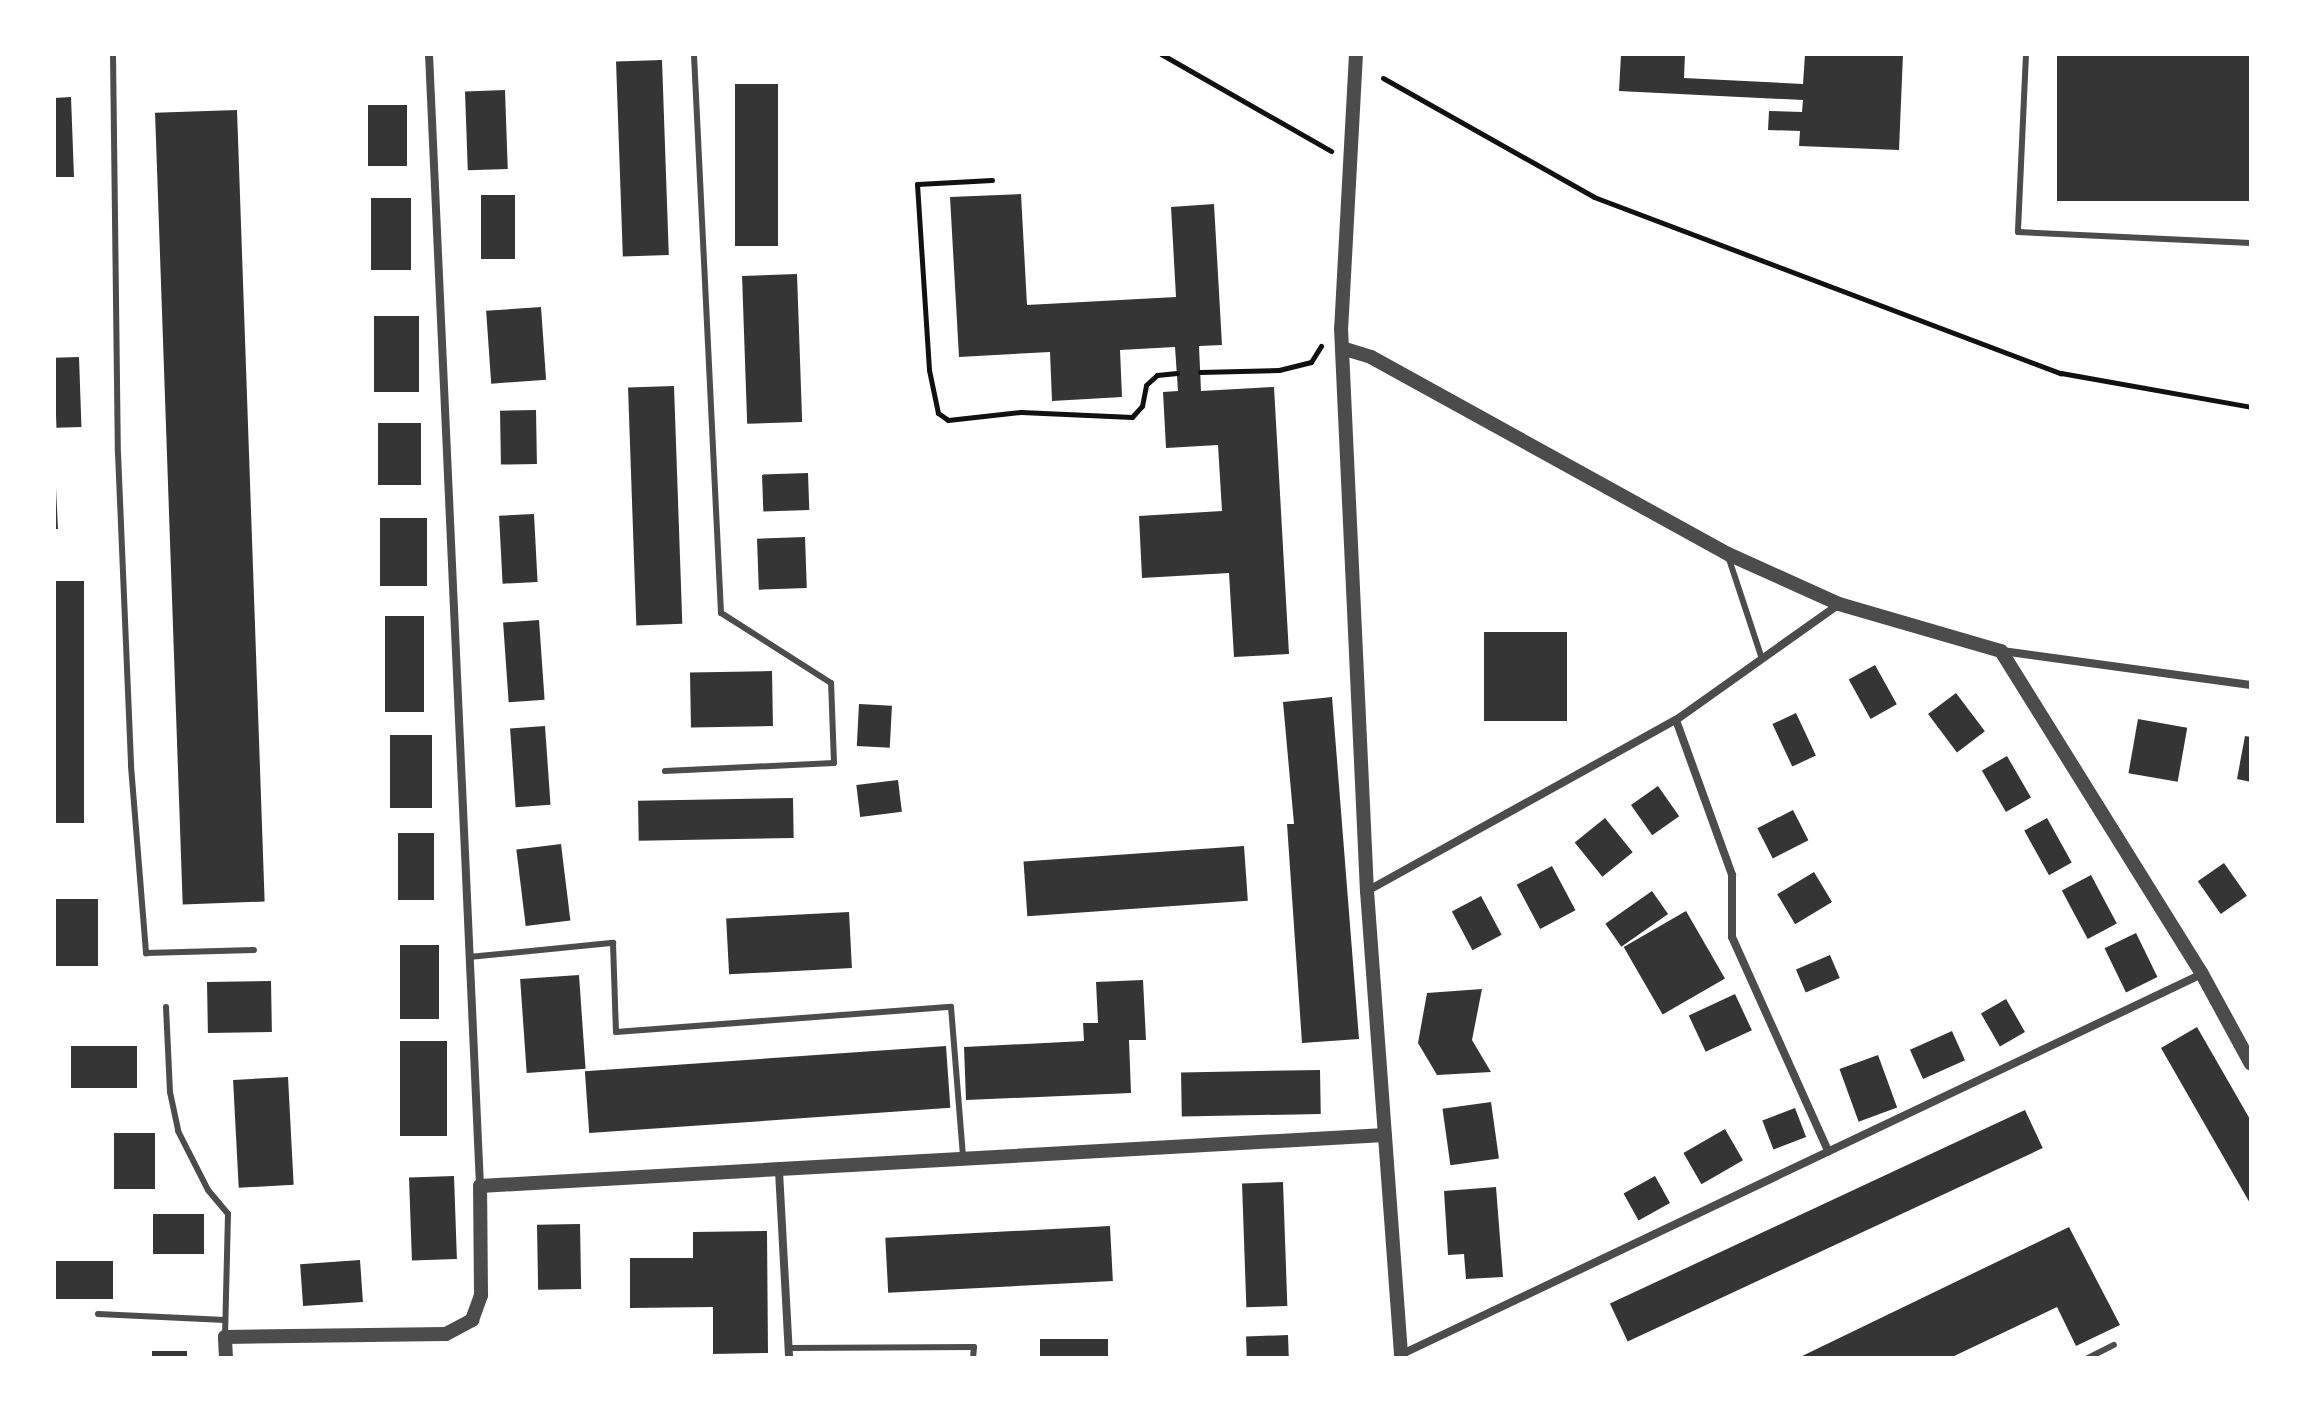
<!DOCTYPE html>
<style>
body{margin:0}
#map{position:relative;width:2305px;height:1412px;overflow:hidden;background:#fff;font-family:"Alegreya Sans",sans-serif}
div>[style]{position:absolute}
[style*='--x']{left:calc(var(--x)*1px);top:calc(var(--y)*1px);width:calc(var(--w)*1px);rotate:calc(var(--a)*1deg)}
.building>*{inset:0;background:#353535;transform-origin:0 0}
.path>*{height:5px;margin:-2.5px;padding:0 2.5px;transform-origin:2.5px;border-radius:2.5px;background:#111}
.service>*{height:6px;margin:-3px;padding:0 3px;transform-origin:3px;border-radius:3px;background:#4c4c4c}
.minor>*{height:8px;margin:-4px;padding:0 4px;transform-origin:4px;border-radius:4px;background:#4c4c4c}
.tertiary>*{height:14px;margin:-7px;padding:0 7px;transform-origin:7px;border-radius:7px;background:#4c4c4c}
span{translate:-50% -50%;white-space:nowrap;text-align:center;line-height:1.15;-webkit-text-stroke:6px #fff;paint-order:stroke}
.frame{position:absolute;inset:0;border:56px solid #fff;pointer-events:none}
</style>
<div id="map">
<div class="building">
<div style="clip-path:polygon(1621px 54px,1685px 54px,1684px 78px,1803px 84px,1805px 54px,1903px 54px,1899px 150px,1799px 146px,1800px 131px,1768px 130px,1769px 111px,1802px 112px,1803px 100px,1619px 91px)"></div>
<div style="left:2057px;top:54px;width:194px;height:147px"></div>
<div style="left:662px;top:60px;width:195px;height:46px;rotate:88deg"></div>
<div style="left:778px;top:84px;width:162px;height:43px;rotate:90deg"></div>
<div style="left:505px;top:90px;width:79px;height:40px;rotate:88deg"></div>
<div style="clip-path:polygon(71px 97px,74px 177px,54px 177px,54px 98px)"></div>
<div style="left:368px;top:105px;width:39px;height:61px"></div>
<div style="left:237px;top:110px;width:792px;height:82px;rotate:88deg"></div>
<div style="clip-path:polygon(1021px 194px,1027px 305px,1176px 297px,1171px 207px,1214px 204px,1222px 345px,1199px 346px,1201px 391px,1274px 387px,1289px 654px,1234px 657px,1229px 573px,1142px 578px,1139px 516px,1222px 511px,1218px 445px,1166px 448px,1163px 392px,1178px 391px,1175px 347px,1120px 350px,1122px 397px,1052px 401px,1050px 352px,959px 357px,950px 197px)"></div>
<div style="left:481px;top:195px;width:34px;height:64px"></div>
<div style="left:371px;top:198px;width:40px;height:72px"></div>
<div style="left:797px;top:274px;width:148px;height:55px;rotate:88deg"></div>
<div style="left:541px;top:307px;width:73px;height:55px;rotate:86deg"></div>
<div style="left:374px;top:316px;width:45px;height:76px"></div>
<div style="left:79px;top:357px;width:70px;height:25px;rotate:88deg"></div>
<div style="left:674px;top:386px;width:238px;height:46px;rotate:88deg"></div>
<div style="left:536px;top:410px;width:54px;height:36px;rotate:89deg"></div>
<div style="left:378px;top:423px;width:43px;height:62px"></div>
<div style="left:808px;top:473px;width:37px;height:46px;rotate:88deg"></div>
<div style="clip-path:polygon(54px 488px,56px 488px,58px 529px,54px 529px)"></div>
<div style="left:534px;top:514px;width:68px;height:35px;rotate:87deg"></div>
<div style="left:380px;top:518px;width:47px;height:68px"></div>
<div style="left:805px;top:537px;width:51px;height:48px;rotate:88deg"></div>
<div style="left:54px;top:581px;width:30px;height:242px"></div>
<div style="left:385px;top:616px;width:39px;height:96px"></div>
<div style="left:539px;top:620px;width:80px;height:36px;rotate:86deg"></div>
<div style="left:1484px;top:632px;width:83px;height:89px"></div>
<div style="left:1875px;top:665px;width:45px;height:30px;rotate:61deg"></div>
<div style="left:772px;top:671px;width:55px;height:82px;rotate:89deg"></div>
<div style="left:1956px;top:693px;width:48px;height:35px;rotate:53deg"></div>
<div style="clip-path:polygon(1332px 697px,1359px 1039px,1302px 1043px,1287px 824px,1294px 824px,1283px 702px)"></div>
<div style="left:859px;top:704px;width:33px;height:42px;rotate:3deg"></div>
<div style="left:1796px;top:713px;width:47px;height:26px;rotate:65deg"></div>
<div style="left:2138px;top:719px;width:50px;height:55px;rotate:10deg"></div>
<div style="left:545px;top:726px;width:79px;height:35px;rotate:86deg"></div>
<div style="left:390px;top:735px;width:42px;height:73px"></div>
<div style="clip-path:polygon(2245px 736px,2251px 737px,2251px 782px,2237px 779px)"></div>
<div style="left:2007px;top:756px;width:48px;height:29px;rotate:60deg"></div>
<div style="left:898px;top:780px;width:32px;height:42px;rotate:83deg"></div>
<div style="left:1658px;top:786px;width:37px;height:33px;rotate:55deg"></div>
<div style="left:793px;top:798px;width:40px;height:155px;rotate:89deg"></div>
<div style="left:1793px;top:810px;width:34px;height:40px;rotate:63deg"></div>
<div style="left:1605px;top:818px;width:44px;height:39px;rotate:51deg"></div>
<div style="left:2047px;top:818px;width:51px;height:26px;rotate:61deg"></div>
<div style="left:398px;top:833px;width:36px;height:67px"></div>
<div style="left:561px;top:844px;width:77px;height:45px;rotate:83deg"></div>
<div style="left:1244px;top:846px;width:55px;height:221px;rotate:86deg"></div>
<div style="left:2224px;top:863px;width:40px;height:32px;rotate:55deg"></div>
<div style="left:1552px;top:866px;width:50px;height:40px;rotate:62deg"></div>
<div style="left:1814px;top:872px;width:35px;height:43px;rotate:59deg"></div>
<div style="left:2091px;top:875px;width:55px;height:33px;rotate:62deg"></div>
<div style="left:1652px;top:891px;width:28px;height:57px;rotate:55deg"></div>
<div style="left:1481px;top:896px;width:44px;height:33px;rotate:62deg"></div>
<div style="left:54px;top:899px;width:44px;height:67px"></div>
<div style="left:1686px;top:911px;width:78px;height:72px;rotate:60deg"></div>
<div style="left:849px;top:912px;width:56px;height:123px;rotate:87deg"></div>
<div style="left:2136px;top:933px;width:49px;height:35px;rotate:64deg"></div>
<div style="left:400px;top:945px;width:39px;height:74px"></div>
<div style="left:1830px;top:955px;width:25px;height:37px;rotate:67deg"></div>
<div style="left:579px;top:975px;width:94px;height:59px;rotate:86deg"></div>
<div style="clip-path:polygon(1143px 980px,1146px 1040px,1129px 1040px,1131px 1093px,966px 1100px,964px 1047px,1084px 1041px,1083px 1023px,1098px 1023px,1096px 982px)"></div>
<div style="left:271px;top:981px;width:51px;height:64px;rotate:89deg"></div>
<div style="clip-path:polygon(1482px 989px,1472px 1040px,1491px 1072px,1437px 1075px,1418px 1043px,1427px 993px)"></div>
<div style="left:1735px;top:994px;width:40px;height:51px;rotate:65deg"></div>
<div style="left:2006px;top:999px;width:38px;height:29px;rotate:60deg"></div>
<div style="clip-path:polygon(2197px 1027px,2251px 1121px,2251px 1205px,2161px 1048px)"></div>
<div style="left:1952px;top:1031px;width:32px;height:46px;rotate:66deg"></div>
<div style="left:400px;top:1041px;width:47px;height:95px"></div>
<div style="left:137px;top:1046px;width:42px;height:66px;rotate:90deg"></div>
<div style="left:946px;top:1046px;width:62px;height:362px;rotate:86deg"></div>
<div style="left:1878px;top:1055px;width:56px;height:41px;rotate:70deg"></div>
<div style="left:1320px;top:1070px;width:44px;height:139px;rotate:89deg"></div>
<div style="left:288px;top:1077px;width:108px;height:55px;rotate:87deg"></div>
<div style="left:1491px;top:1102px;width:57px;height:49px;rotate:82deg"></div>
<div style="left:1795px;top:1108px;width:31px;height:35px;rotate:69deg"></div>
<div style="left:2025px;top:1110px;width:42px;height:458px;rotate:65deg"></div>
<div style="left:1725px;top:1129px;width:36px;height:48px;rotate:60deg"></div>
<div style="left:155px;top:1133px;width:56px;height:41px;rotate:90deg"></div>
<div style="left:454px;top:1176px;width:83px;height:45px;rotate:88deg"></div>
<div style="left:1655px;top:1176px;width:31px;height:36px;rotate:61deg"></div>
<div style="left:1283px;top:1182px;width:124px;height:41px;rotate:88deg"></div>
<div style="clip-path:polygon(1496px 1187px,1503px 1277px,1466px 1279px,1464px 1254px,1448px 1255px,1444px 1191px)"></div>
<div style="left:153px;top:1214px;width:51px;height:40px"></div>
<div style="left:580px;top:1224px;width:65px;height:43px;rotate:89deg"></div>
<div style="left:1110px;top:1226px;width:55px;height:225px;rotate:87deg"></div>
<div style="clip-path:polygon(2069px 1227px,2120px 1325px,2076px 1346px,2057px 1307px,1950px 1358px,1798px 1358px)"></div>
<div style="clip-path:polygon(767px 1231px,768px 1353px,713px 1354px,713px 1307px,630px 1308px,630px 1258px,693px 1258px,693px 1232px)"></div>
<div style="left:360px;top:1260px;width:42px;height:60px;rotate:86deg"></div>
<div style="left:54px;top:1261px;width:59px;height:38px"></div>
<div style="left:1288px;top:1335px;width:23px;height:42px;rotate:88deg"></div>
<div style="left:1108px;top:1339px;width:19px;height:68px;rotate:90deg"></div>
<div style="left:152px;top:1351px;width:35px;height:7px"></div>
</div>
<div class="path">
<div style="--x:1161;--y:54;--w:196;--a:29.7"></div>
<div style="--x:1383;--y:78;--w:242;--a:29.4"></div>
<div style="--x:1594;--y:197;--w:499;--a:20.7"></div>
<div style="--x:2061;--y:373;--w:193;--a:10.1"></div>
<div style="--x:992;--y:180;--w:75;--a:176.9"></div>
<div style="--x:917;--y:184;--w:186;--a:86.3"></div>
<div style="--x:929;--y:370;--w:44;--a:78.2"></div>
<div style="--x:938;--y:413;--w:12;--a:35"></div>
<div style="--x:948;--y:420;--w:73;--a:-6.3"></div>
<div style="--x:1021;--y:412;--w:111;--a:2.6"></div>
<div style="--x:1132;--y:417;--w:15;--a:-48"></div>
<div style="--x:1142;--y:406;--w:21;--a:-79"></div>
<div style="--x:1146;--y:385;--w:15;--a:-42"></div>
<div style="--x:1157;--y:375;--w:20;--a:-6"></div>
<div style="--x:1200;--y:372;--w:79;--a:-1.5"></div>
<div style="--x:1279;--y:370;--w:33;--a:-14"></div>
<div style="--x:1311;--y:362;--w:19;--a:-58"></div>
</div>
<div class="service">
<div style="--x:113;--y:54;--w:399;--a:89.3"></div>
<div style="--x:118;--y:453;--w:313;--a:87.6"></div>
<div style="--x:131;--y:766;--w:188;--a:85.4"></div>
<div style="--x:146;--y:953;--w:108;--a:-1.6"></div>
<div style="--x:2026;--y:54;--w:178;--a:92.6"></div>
<div style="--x:2018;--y:232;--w:233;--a:2.7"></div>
<div style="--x:1728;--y:556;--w:108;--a:71.7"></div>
<div style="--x:665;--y:771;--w:169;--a:-2.7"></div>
<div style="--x:834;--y:763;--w:80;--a:-92.1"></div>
<div style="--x:831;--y:683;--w:130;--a:-147.5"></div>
<div style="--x:721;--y:613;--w:560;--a:-92.77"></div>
<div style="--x:469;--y:957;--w:145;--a:-5.6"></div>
<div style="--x:613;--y:943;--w:89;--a:88.1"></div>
<div style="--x:616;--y:1032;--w:336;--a:-4.3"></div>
<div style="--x:951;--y:1007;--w:150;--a:85.4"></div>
<div style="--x:166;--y:1007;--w:85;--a:87.3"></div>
<div style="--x:170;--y:1092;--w:40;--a:78"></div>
<div style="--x:178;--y:1131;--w:66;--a:63"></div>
<div style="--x:208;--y:1190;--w:31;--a:50"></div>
<div style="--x:228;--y:1214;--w:123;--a:91.4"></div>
<div style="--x:98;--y:1314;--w:127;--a:2.7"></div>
<div style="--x:788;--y:1348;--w:186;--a:-0.3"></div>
<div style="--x:974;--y:1347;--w:11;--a:95"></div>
<div style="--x:2088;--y:1358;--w:29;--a:-27"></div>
</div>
<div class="minor">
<div style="--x:429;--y:54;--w:1133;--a:87.42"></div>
<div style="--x:2002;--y:651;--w:251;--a:7.8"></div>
<div style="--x:1676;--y:720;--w:165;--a:70.1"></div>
<div style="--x:1732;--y:875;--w:62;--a:90"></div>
<div style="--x:1732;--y:937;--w:235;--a:65.8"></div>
<div style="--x:1367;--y:891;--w:353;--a:-29"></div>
<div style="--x:1676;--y:720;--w:200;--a:-35.4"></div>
<div style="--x:779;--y:1171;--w:187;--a:86.9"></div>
<div style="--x:1400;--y:1355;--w:888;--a:-25.41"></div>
</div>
<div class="tertiary">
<div style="--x:1356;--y:54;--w:274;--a:93.1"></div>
<div style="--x:1341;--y:328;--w:564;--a:87.36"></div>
<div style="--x:1367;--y:891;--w:468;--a:85.8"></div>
<div style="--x:1345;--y:349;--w:27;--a:17"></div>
<div style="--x:1371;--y:357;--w:408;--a:28.9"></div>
<div style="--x:1728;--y:554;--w:122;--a:24.2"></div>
<div style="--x:1839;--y:604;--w:169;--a:16.2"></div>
<div style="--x:2001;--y:651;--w:380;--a:58.1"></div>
<div style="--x:2202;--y:974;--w:102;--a:61.4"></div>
<div style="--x:226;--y:1358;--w:21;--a:-93"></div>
<div style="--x:225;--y:1337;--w:221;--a:-0.8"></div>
<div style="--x:446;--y:1334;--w:30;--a:-28"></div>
<div style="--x:472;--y:1320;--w:27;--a:-70"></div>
<div style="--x:481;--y:1295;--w:109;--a:-90.5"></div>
<div style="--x:480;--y:1186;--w:906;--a:-3.23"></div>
</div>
<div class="frame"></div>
</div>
